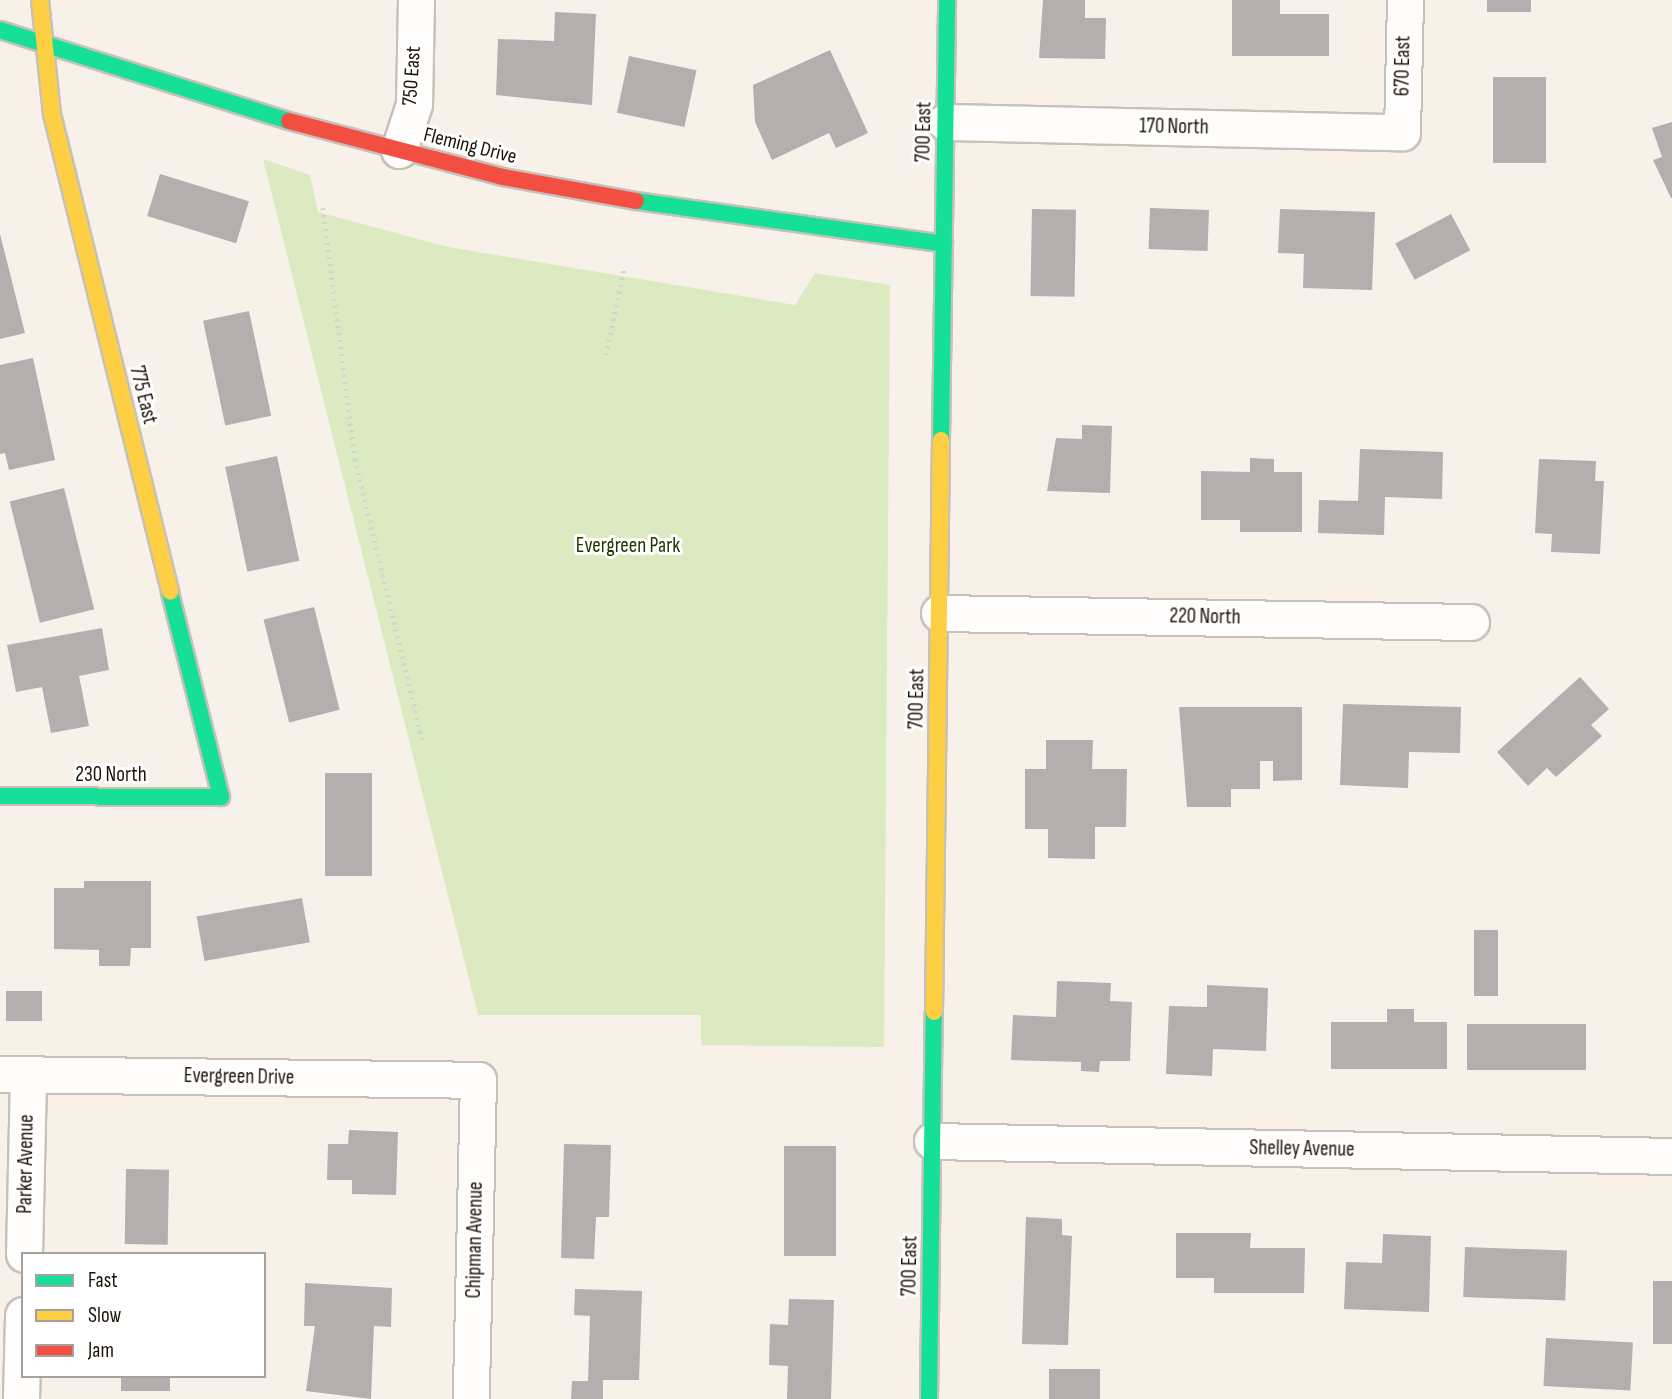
<!DOCTYPE html>
<style>
body{margin:0}
#map{position:relative;width:1672px;height:1399px;overflow:hidden;background:#f7f1ea;font-family:"Sofia Sans Condensed",sans-serif}
div>[style]{position:absolute}
[style*='--x']{left:calc(var(--x)*1px);top:calc(var(--y)*1px);width:calc(var(--w)*1px);rotate:calc(var(--a)*1deg)}
.green>*{inset:0;background:#dceac1}
.building>*{inset:0;background:#b6adae;transform-origin:0 0}
.path>*{height:4.5px;margin-top:-2.25px;transform-origin:0;background:repeating-linear-gradient(90deg,#d5d3d0 0 2px,transparent 0 7px)}
.roads{filter:drop-shadow(2px 0 #c8c1b8) drop-shadow(-2px 0 #c8c1b8) drop-shadow(0 2px #c8c1b8) drop-shadow(0 -2px #c8c1b8)}
.street>*{height:35px;margin:-17.5px;padding:0 17.5px;transform-origin:17.5px;border-radius:17.5px;background:#fefdfc}
.fast>*{height:16px;margin:-8px;padding:0 8px;transform-origin:8px;border-radius:8px;background:#16e098}
.slow>*{height:16px;margin:-8px;padding:0 8px;transform-origin:8px;border-radius:8px;background:#ffcf43}
.jam>*{height:16px;margin:-8px;padding:0 8px;transform-origin:8px;border-radius:8px;background:#f24e42}
span{translate:-50% -50%;white-space:nowrap;text-align:center;line-height:1.15;-webkit-text-stroke:6px #fff;paint-order:stroke}
.street-label{font-size:21px;color:#1d1409}
.park-label{font-size:21px;color:#243701}
.legend{position:absolute;left:21px;top:1252px;width:245px;height:126px;box-sizing:border-box;background:#fff;border:2px solid #a5a19d;margin:0;padding:9px 12px;list-style:none;font-size:21px;color:#1d1409}
.legend li{display:flex;align-items:center;gap:14px;height:35px}
.legend b{width:35px;border:2px solid #a5a19d}
</style>
<div id="map">
<div class="green">
<div style="clip-path:polygon(263px 159px,310px 175px,318px 212px,448px 247px,795px 305px,815px 273px,890px 285px,884px 1047px,701px 1045px,701px 1015px,478px 1015px)"></div>
</div>
<div class="building">
<div style="clip-path:polygon(1043px 0,1085px 0,1085px 18px,1106px 18px,1105px 59px,1039px 58px)"></div>
<div style="clip-path:polygon(1232px 0,1280px 0,1280px 14px,1329px 14px,1329px 56px,1232px 56px)"></div>
<div style="left:1487px;top:0;width:44px;height:12px"></div>
<div style="clip-path:polygon(555px 12px,596px 14px,592px 105px,496px 95px,498px 39px,554px 41px)"></div>
<div style="clip-path:polygon(830px 50px,868px 133px,836px 148px,829px 133px,772px 160px,755px 122px,753px 85px)"></div>
<div style="left:629px;top:56px;width:69px;height:58px;rotate:12deg"></div>
<div style="left:1493px;top:77px;width:53px;height:86px"></div>
<div style="clip-path:polygon(1672px 122px,1672px 198px,1671px 198px,1653px 160px,1662px 157px,1652px 128px)"></div>
<div style="left:160px;top:174px;width:93px;height:44px;rotate:17deg"></div>
<div style="left:1150px;top:208px;width:59px;height:41px;rotate:2deg"></div>
<div style="left:1032px;top:209px;width:44px;height:87px;rotate:1deg"></div>
<div style="clip-path:polygon(1280px 209px,1375px 212px,1372px 290px,1303px 288px,1304px 254px,1278px 253px)"></div>
<div style="left:1451px;top:214px;width:41px;height:63px;rotate:62deg"></div>
<div style="clip-path:polygon(0 234px,25px 333px,0 339px)"></div>
<div style="left:249px;top:311px;width:107px;height:47px;rotate:78deg"></div>
<div style="clip-path:polygon(33px 358px,55px 460px,9px 470px,5px 453px,0 454px,0 365px)"></div>
<div style="clip-path:polygon(1082px 425px,1112px 426px,1110px 493px,1047px 491px,1056px 438px,1082px 439px)"></div>
<div style="clip-path:polygon(1360px 449px,1443px 452px,1442px 499px,1385px 497px,1384px 535px,1318px 533px,1319px 500px,1358px 501px)"></div>
<div style="left:277px;top:456px;width:107px;height:53px;rotate:78deg"></div>
<div style="clip-path:polygon(1250px 458px,1274px 459px,1274px 472px,1302px 472px,1302px 532px,1240px 532px,1240px 520px,1201px 520px,1201px 471px,1250px 472px)"></div>
<div style="clip-path:polygon(1539px 459px,1596px 461px,1595px 481px,1604px 481px,1600px 554px,1551px 552px,1552px 534px,1535px 533px)"></div>
<div style="left:64px;top:488px;width:125px;height:56px;rotate:76deg"></div>
<div style="left:314px;top:607px;width:106px;height:52px;rotate:76deg"></div>
<div style="clip-path:polygon(102px 628px,109px 670px,79px 676px,89px 726px,51px 733px,42px 687px,16px 692px,7px 645px)"></div>
<div style="clip-path:polygon(1580px 677px,1609px 709px,1591px 725px,1602px 736px,1556px 777px,1547px 768px,1528px 786px,1497px 752px)"></div>
<div style="clip-path:polygon(1343px 704px,1461px 707px,1460px 753px,1409px 752px,1408px 788px,1340px 785px)"></div>
<div style="clip-path:polygon(1179px 707px,1302px 707px,1302px 780px,1273px 781px,1273px 761px,1260px 761px,1260px 789px,1231px 789px,1231px 807px,1187px 807px)"></div>
<div style="clip-path:polygon(1046px 740px,1093px 740px,1092px 769px,1127px 769px,1126px 827px,1095px 827px,1095px 859px,1048px 858px,1048px 829px,1025px 829px,1025px 769px,1046px 769px)"></div>
<div style="left:325px;top:773px;width:47px;height:103px"></div>
<div style="clip-path:polygon(84px 881px,151px 881px,151px 948px,131px 948px,130px 966px,99px 966px,99px 950px,54px 949px,54px 888px,84px 888px)"></div>
<div style="left:302px;top:898px;width:45px;height:107px;rotate:80deg"></div>
<div style="left:1474px;top:930px;width:24px;height:66px"></div>
<div style="clip-path:polygon(1057px 981px,1111px 983px,1110px 1001px,1132px 1002px,1130px 1061px,1100px 1061px,1099px 1072px,1081px 1071px,1081px 1062px,1011px 1060px,1013px 1015px,1056px 1017px)"></div>
<div style="clip-path:polygon(1207px 985px,1268px 988px,1266px 1051px,1213px 1049px,1212px 1076px,1166px 1074px,1169px 1006px,1207px 1007px)"></div>
<div style="left:6px;top:991px;width:36px;height:30px"></div>
<div style="clip-path:polygon(1387px 1009px,1414px 1009px,1414px 1022px,1447px 1022px,1447px 1069px,1331px 1069px,1331px 1022px,1387px 1022px)"></div>
<div style="left:1586px;top:1024px;width:46px;height:119px;rotate:90deg"></div>
<div style="clip-path:polygon(349px 1130px,398px 1132px,396px 1195px,352px 1194px,352px 1180px,327px 1180px,328px 1144px,348px 1144px)"></div>
<div style="clip-path:polygon(564px 1144px,611px 1145px,609px 1217px,596px 1217px,594px 1259px,561px 1258px)"></div>
<div style="left:784px;top:1146px;width:52px;height:110px"></div>
<div style="left:126px;top:1169px;width:43px;height:75px;rotate:1deg"></div>
<div style="clip-path:polygon(1026px 1217px,1062px 1219px,1062px 1235px,1072px 1236px,1068px 1345px,1022px 1344px)"></div>
<div style="clip-path:polygon(1176px 1233px,1251px 1233px,1250px 1248px,1305px 1248px,1304px 1293px,1214px 1293px,1214px 1278px,1176px 1278px)"></div>
<div style="clip-path:polygon(1383px 1234px,1431px 1236px,1429px 1312px,1344px 1309px,1346px 1262px,1382px 1263px)"></div>
<div style="left:1465px;top:1247px;width:102px;height:50px;rotate:2deg"></div>
<div style="left:1653px;top:1281px;width:19px;height:63px"></div>
<div style="clip-path:polygon(305px 1283px,392px 1288px,391px 1327px,374px 1326px,371px 1399px,306px 1391px,315px 1326px,304px 1326px)"></div>
<div style="clip-path:polygon(575px 1289px,642px 1291px,639px 1380px,603px 1380px,603px 1399px,571px 1399px,572px 1381px,588px 1381px,590px 1316px,574px 1315px)"></div>
<div style="clip-path:polygon(789px 1299px,834px 1300px,831px 1399px,787px 1399px,788px 1366px,769px 1365px,770px 1324px,788px 1325px)"></div>
<div style="left:1546px;top:1338px;width:87px;height:48px;rotate:3deg"></div>
<div style="left:1049px;top:1369px;width:51px;height:30px"></div>
<div style="left:121px;top:1376px;width:49px;height:15px"></div>
</div>
<div class="path">
<div style="--x:323;--y:208;--w:253;--a:82.7"></div>
<div style="--x:355;--y:459;--w:292;--a:76.5"></div>
<div style="--x:606;--y:355;--w:89;--a:-78.3"></div>
</div>
<div class="roads">
<div class="street">
<div style="--x:945;--y:122;--w:457;--a:1.3"></div>
<div style="--x:1402;--y:132;--w:132;--a:-88.7"></div>
<div style="--x:399;--y:150;--w:48;--a:-71.9"></div>
<div style="--x:414;--y:104;--w:104;--a:-88.9"></div>
<div style="--x:939;--y:613;--w:532;--a:0.97"></div>
<div style="--x:0;--y:1074;--w:478;--a:0.7"></div>
<div style="--x:478;--y:1080;--w:319;--a:91.3"></div>
<div style="--x:932;--y:1141;--w:740;--a:1.16"></div>
<div style="--x:24;--y:1254;--w:180;--a:-88.7"></div>
<div style="--x:21;--y:1399;--w:84;--a:-88.6"></div>
</div>
<div class="fast">
<div style="--x:0;--y:30;--w:303;--a:17.5"></div>
<div style="--x:636;--y:201;--w:311;--a:7.9"></div>
<div style="--x:941;--y:440;--w:440;--a:-89.2"></div>
<div style="--x:0;--y:796;--w:221;--a:0.3"></div>
<div style="--x:221;--y:797;--w:211;--a:-104"></div>
<div style="--x:929;--y:1399;--w:387;--a:-89.3"></div>
</div>
<div class="slow">
<div style="--x:40;--y:0;--w:115;--a:84"></div>
<div style="--x:52;--y:114;--w:492;--a:76.1"></div>
<div style="--x:934;--y:1012;--w:572;--a:-89.3"></div>
</div>
<div class="jam">
<div style="--x:289;--y:121;--w:221;--a:14.7"></div>
<div style="--x:503;--y:177;--w:135;--a:10.2"></div>
</div>
</div>
<div class="street-label">
<span style="left:1403px;top:66px;rotate:-89deg">670 East</span>
<span style="left:412px;top:76px;rotate:-86deg">750 East</span>
<span style="left:1174px;top:127px;rotate:1deg">170 North</span>
<span style="left:924px;top:132px;rotate:-89deg">700 East</span>
<span style="left:470px;top:146px;rotate:14deg">Fleming Drive</span>
<span style="left:143px;top:395px;rotate:76deg">775 East</span>
<span style="left:1205px;top:617px;rotate:1deg">220 North</span>
<span style="left:917px;top:699px;rotate:-89deg">700 East</span>
<span style="left:111px;top:775px">230 North</span>
<span style="left:239px;top:1077px;rotate:1deg">Evergreen Drive</span>
<span style="left:1302px;top:1149px;rotate:1deg">Shelley Avenue</span>
<span style="left:26px;top:1164px;rotate:-89deg">Parker Avenue</span>
<span style="left:475px;top:1240px;rotate:-89deg">Chipman Avenue</span>
<span style="left:910px;top:1266px;rotate:-89deg">700 East</span>
</div>
<div class="park-label">
<span style="left:628px;top:546px">Evergreen Park</span>
</div>
<ul class="legend">
<li><b style="height:9px;background:#16e098"></b>Fast</li>
<li><b style="height:9px;background:#ffcf43"></b>Slow</li>
<li><b style="height:9px;background:#f24e42"></b>Jam</li>
</ul>
</div>
